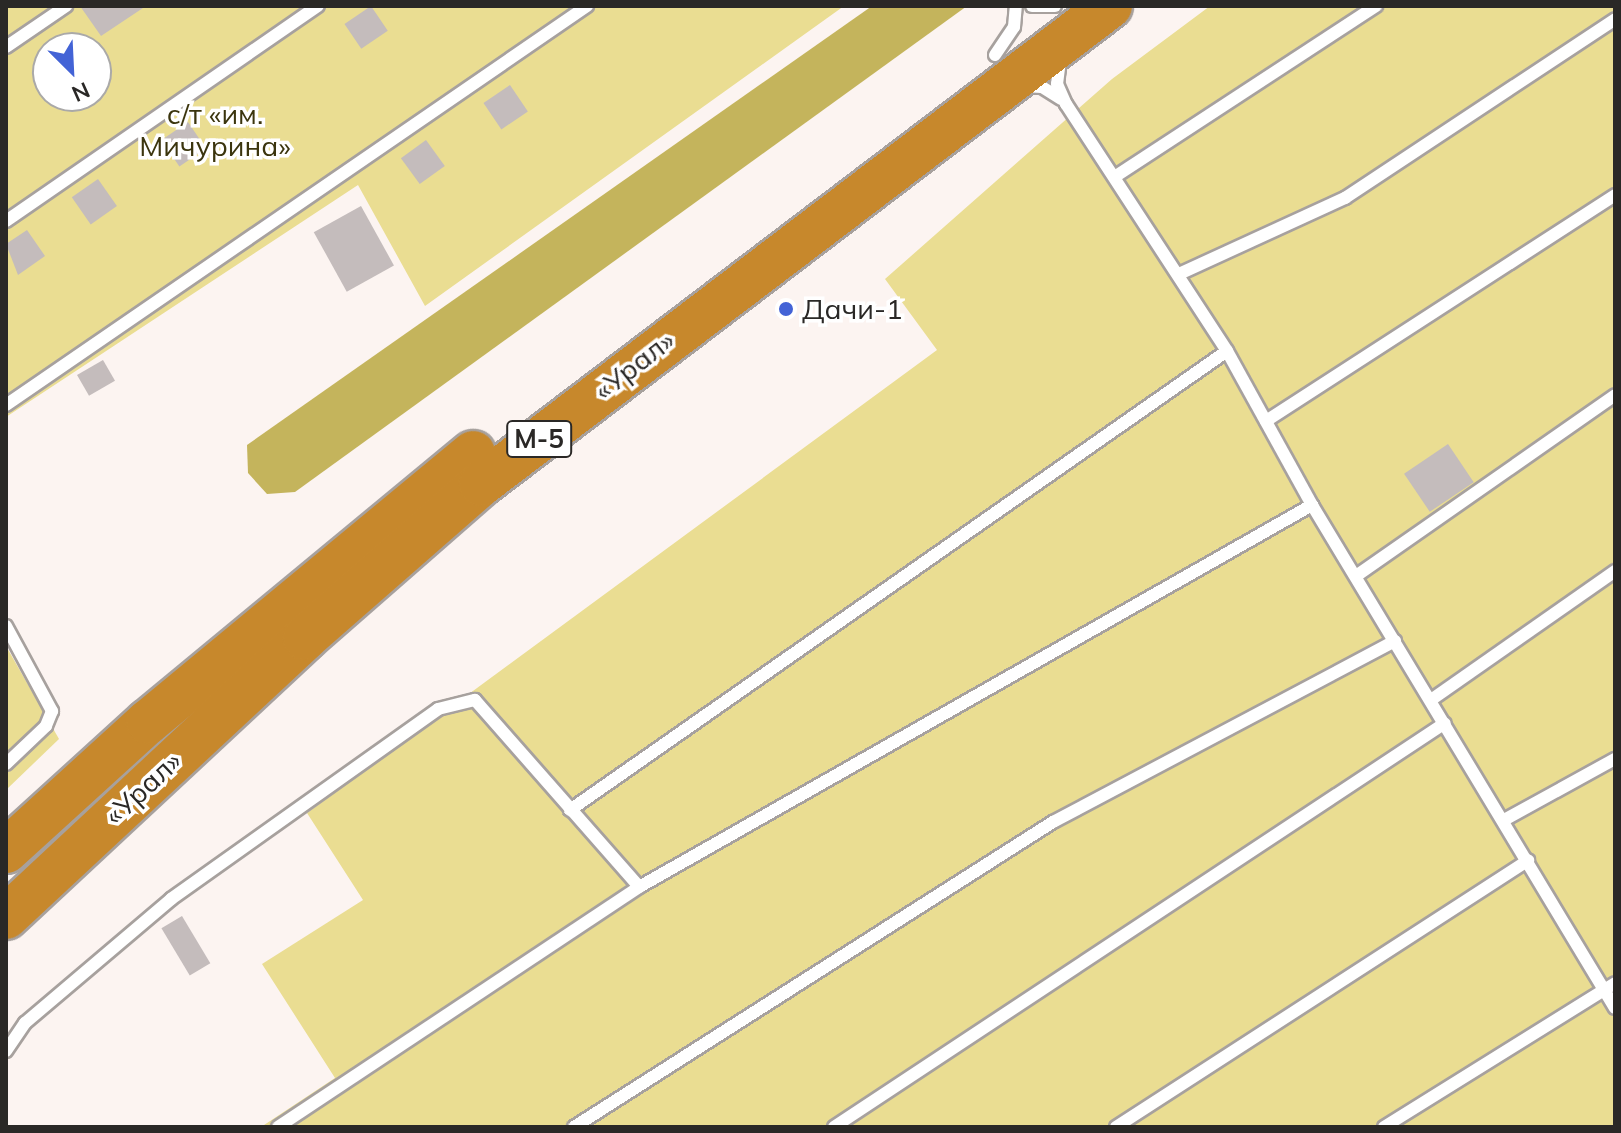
<!DOCTYPE html>
<meta charset="utf-8">
<style>
body{margin:0}
#map{position:relative;width:1621px;height:1133px;overflow:hidden;background:#fcf4f1;font-family:Mulish,sans-serif}
div>[style]{position:absolute}
[style*='--x']{left:calc(var(--x)*1px);top:calc(var(--y)*1px);width:calc(var(--w)*1px);rotate:calc(var(--a)*1deg)}
.green>*{inset:0;background:#eadd92}
.forest>*{inset:0;background:#c4b45c}
.building>*{inset:0;background:#c4bcbc;transform-origin:0 0}
.roads{filter:drop-shadow(2px 0 #a7a19e) drop-shadow(-2px 0 #a7a19e) drop-shadow(0 2px #a7a19e) drop-shadow(0 -2px #a7a19e)}
.lane>*{height:12px;margin:-6px;padding:0 6px;transform-origin:6px;border-radius:6px;background:#fff}
.highway>*{height:44px;margin:-22px;padding:0 22px;transform-origin:22px;border-radius:22px;background:#c7882c}
.dots>*{width:22px;height:22px;translate:-50% -50%;box-sizing:border-box;border:4px solid #fff;border-radius:50%}
span{translate:-50% -50%;white-space:nowrap;text-align:center;line-height:1.15;-webkit-text-stroke:7px #fff;paint-order:stroke}
.shield-label span{padding:2px 6px;background:#fff;border:2px solid;border-radius:6px;-webkit-text-stroke-width:0}
.shield-label{font-size:26px;color:#2a2826;font-weight:700}
.park-label{font-size:28px;color:#3b350e}
.poi-label{font-size:28px;color:#2a2826}
.left{translate:0 -50%;text-align:left}
.street-label{font-size:28px;color:#2a2826}
.frame{position:absolute;inset:0;border:8px solid #2a2826;pointer-events:none}
.north{position:absolute;left:32px;top:32px;width:80px;height:80px;box-sizing:border-box;background:#fff;border:2px solid #aaa9a8;border-radius:50%;rotate:156deg;font-size:22px;font-weight:700;line-height:32px;text-align:center;color:#2a2826}
.north::after{content:'';display:block;margin:auto;width:28px;height:36px;background:#4363d6;clip-path:polygon(50% 0,100% 100%,50% 72%,0 100%)}
</style>
<div id="map">
<div class="green">
<div style="clip-path:polygon(evenodd,6px 6px,844px 6px,425px 306px,358px 185px,6px 417px,6px 6px,48px 48px,96px 48px,96px 96px,48px 96px,48px 48px)"></div>
<div style="clip-path:polygon(1210px 6px,1615px 6px,1615px 1127px,261px 1127px,335px 1078px,262px 964px,363px 900px,307px 813px,937px 350px,885px 279px,1112px 79px)"></div>
<div style="clip-path:polygon(6px 646px,59px 739px,6px 790px)"></div>
</div>
<div class="forest">
<div style="clip-path:polygon(872px 6px,967px 6px,295px 492px,267px 494px,248px 473px,247px 445px)"></div>
</div>
<div class="building">
<div style="clip-path:polygon(80px 6px,146px 6px,101px 36px)"></div>
<div style="left:371px;top:6px;width:30px;height:32px;rotate:56deg"></div>
<div style="left:510px;top:85px;width:32px;height:32px;rotate:56deg"></div>
<div style="left:188px;top:122px;width:32px;height:32px;rotate:56deg"></div>
<div style="left:426px;top:140px;width:32px;height:31px;rotate:54deg"></div>
<div style="left:98px;top:179px;width:33px;height:32px;rotate:55deg"></div>
<div style="left:361px;top:206px;width:68px;height:54px;rotate:61deg"></div>
<div style="clip-path:polygon(27px 230px,45px 256px,18px 275px,6px 244px)"></div>
<div style="left:103px;top:360px;width:24px;height:30px;rotate:60deg"></div>
<div style="left:1448px;top:444px;width:46px;height:53px;rotate:56deg"></div>
<div style="left:182px;top:916px;width:55px;height:24px;rotate:59deg"></div>
</div>
<div class="roads">
<div class="lane">
<div style="--x:1032;--y:6;--w:23;--a:0"></div>
<div style="--x:6;--y:47;--w:73;--a:-34.3"></div>
<div style="--x:995;--y:55;--w:34;--a:-56"></div>
<div style="--x:1014;--y:27;--w:21;--a:-85"></div>
<div style="--x:1060;--y:60;--w:24;--a:97"></div>
<div style="--x:1057;--y:84;--w:22;--a:66"></div>
<div style="--x:1066;--y:104;--w:295;--a:56.9"></div>
<div style="--x:1227;--y:351;--w:176;--a:61.1"></div>
<div style="--x:1312;--y:505;--w:587;--a:58.94"></div>
<div style="--x:1023;--y:86;--w:19;--a:3"></div>
<div style="--x:1042;--y:87;--w:22;--a:32"></div>
<div style="--x:1116;--y:176;--w:311;--a:-33.2"></div>
<div style="--x:6;--y:221;--w:379;--a:-34.6"></div>
<div style="--x:1179;--y:274;--w:183;--a:-24.6"></div>
<div style="--x:1345;--y:198;--w:324;--a:-33.5"></div>
<div style="--x:6;--y:405;--w:705;--a:-34.48"></div>
<div style="--x:1266;--y:421;--w:416;--a:-32.9"></div>
<div style="--x:1356;--y:576;--w:316;--a:-34.9"></div>
<div style="--x:6;--y:626;--w:97;--a:61.6"></div>
<div style="--x:52;--y:711;--w:16;--a:112"></div>
<div style="--x:46;--y:726;--w:55;--a:136.5"></div>
<div style="--x:1431;--y:700;--w:225;--a:-35"></div>
<div style="--x:570;--y:810;--w:801;--a:-34.94"></div>
<div style="--x:1504;--y:820;--w:127;--a:-28.8"></div>
<div style="--x:6;--y:1051;--w:34;--a:-56"></div>
<div style="--x:25;--y:1023;--w:192;--a:-40.3"></div>
<div style="--x:171;--y:899;--w:328;--a:-35.4"></div>
<div style="--x:438;--y:709;--w:38;--a:-14"></div>
<div style="--x:475;--y:700;--w:249;--a:48.7"></div>
<div style="--x:278;--y:1127;--w:433;--a:-33.6"></div>
<div style="--x:639;--y:887;--w:774;--a:-29.58"></div>
<div style="--x:574;--y:1127;--w:568;--a:-32.49"></div>
<div style="--x:1053;--y:822;--w:387;--a:-27.9"></div>
<div style="--x:834;--y:1127;--w:732;--a:-33.47"></div>
<div style="--x:1116;--y:1127;--w:491;--a:-32.9"></div>
<div style="--x:1384;--y:1127;--w:272;--a:-31.9"></div>
</div>
<div class="highway">
<div style="--x:6;--y:851;--w:192;--a:-42.3"></div>
<div style="--x:148;--y:722;--w:422;--a:-39.6"></div>
<div style="--x:6;--y:917;--w:409;--a:-43"></div>
<div style="--x:305;--y:638;--w:234;--a:-41.2"></div>
<div style="--x:481;--y:484;--w:790;--a:-37.23"></div>
</div>
</div>
<div class="dots">
<div style="left:786px;top:309px;background:#4363d6"></div>
</div>
<div class="shield-label">
<span style="left:539px;top:439px">М-5</span>
</div>
<div class="park-label">
<span style="left:215px;top:130px">с/т «им.<br>Мичурина»</span>
</div>
<div class="poi-label">
<span class="left" style="left:802px;top:309px">Дачи-1</span>
</div>
<div class="street-label">
<span style="left:634px;top:365px;rotate:-38deg">«Урал»</span>
<span style="left:143px;top:788px;rotate:-43deg">«Урал»</span>
</div>
<div class="frame"></div>
<div class="north">N</div>
</div>
